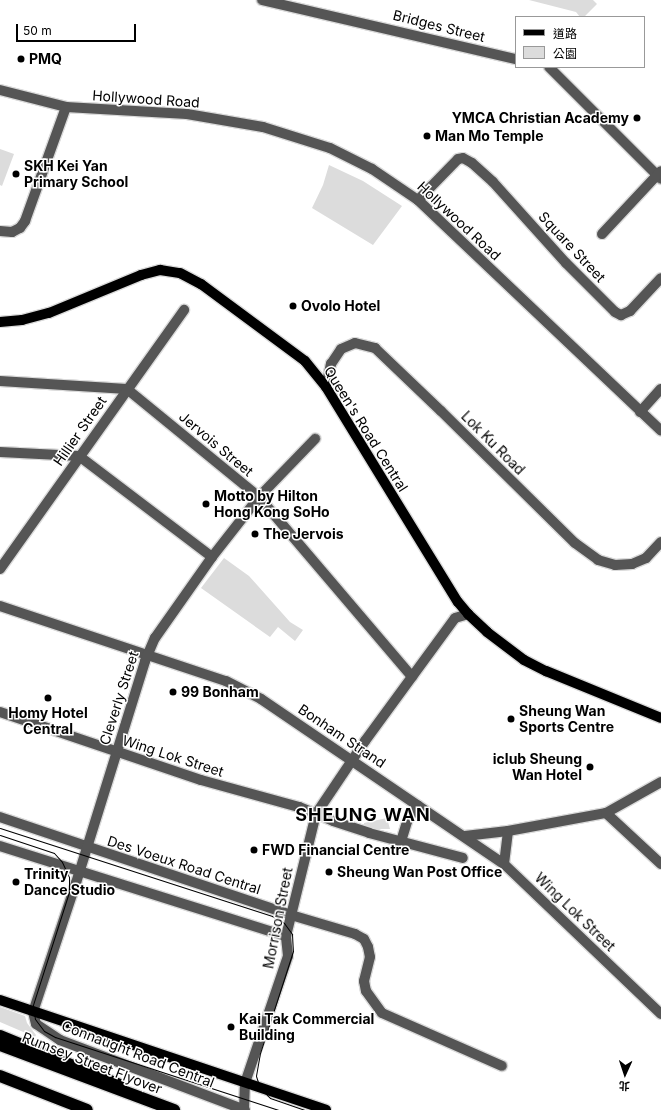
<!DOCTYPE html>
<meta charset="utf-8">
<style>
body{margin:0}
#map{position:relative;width:661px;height:1110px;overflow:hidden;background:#fff;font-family:Inter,"Noto Sans TC",sans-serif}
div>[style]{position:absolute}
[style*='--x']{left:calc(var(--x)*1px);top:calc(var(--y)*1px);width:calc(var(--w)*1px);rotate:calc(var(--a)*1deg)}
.green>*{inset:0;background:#dcdcdc}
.roads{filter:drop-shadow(1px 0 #dbdbdb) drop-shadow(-1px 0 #dbdbdb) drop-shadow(0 1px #dbdbdb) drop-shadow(0 -1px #dbdbdb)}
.minor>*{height:10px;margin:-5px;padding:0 5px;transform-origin:5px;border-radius:5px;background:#555}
.major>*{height:10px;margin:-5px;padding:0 5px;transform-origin:5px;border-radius:5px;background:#000}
.highway>*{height:12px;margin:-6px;padding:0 6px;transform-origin:6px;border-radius:6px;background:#000}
.tram>*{height:1px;margin:-0.5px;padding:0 0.5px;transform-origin:0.5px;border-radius:0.5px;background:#000}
.dots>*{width:11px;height:11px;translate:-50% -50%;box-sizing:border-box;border:2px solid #fff;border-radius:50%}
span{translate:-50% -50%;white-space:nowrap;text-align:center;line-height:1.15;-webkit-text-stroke:3px #fff;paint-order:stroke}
.street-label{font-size:14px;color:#000}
.poi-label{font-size:14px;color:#000;font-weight:700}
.left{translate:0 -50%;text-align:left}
.right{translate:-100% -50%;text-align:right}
.district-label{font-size:18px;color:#000;font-weight:700;letter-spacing:1px}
.legend{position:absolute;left:515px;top:16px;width:130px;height:52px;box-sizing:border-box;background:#fff;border:1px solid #999;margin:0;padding:5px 7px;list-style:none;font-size:12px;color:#000}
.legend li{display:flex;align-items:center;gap:8px;height:20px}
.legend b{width:20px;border:1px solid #999}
.north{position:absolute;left:605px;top:1054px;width:40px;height:40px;-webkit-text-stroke:3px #fff;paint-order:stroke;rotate:183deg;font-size:11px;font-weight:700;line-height:16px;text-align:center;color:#000}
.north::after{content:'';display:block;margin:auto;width:14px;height:18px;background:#000;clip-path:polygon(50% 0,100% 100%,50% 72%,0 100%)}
.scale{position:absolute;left:16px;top:24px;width:120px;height:18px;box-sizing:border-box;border:2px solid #000;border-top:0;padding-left:5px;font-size:12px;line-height:14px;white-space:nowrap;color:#000;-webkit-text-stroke:3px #fff;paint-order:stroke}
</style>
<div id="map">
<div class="green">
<div style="clip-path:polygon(529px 0,593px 0,597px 4px,584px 17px,580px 17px,576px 12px)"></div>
<div style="clip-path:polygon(0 149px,14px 154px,2px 186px,0 185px)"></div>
<div style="clip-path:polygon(329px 165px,363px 181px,402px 206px,373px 245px,312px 208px,323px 185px)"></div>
<div style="clip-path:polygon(224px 558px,249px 576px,290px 622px,303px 630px,295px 641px,278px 627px,270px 637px,201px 588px)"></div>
<div style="clip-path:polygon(387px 818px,390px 829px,375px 829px,364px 826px,364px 823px)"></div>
<div style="clip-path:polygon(0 1007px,25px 1016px,27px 1023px,36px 1035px,35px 1037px,0 1022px)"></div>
</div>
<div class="roads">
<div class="minor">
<div style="--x:262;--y:0;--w:261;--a:13.1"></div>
<div style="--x:549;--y:67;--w:158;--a:45"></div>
<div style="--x:0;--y:90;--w:68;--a:14.4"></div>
<div style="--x:66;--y:107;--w:121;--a:3.3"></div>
<div style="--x:187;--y:114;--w:77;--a:9.7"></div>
<div style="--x:263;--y:127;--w:70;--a:17.4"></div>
<div style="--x:330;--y:148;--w:47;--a:26.6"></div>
<div style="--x:372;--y:169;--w:55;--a:34"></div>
<div style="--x:418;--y:200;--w:335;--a:43.5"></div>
<div style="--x:418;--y:200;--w:57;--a:-45.7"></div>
<div style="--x:458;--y:159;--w:5;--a:-11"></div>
<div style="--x:463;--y:158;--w:10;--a:29"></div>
<div style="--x:472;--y:163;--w:28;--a:42"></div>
<div style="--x:493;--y:182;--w:109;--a:48"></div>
<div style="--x:566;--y:263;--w:69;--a:45"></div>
<div style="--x:615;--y:312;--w:7;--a:27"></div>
<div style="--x:621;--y:315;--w:10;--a:-24"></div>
<div style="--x:630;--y:311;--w:45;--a:-46.8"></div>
<div style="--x:0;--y:231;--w:12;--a:5"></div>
<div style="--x:12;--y:232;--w:9;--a:-27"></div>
<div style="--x:20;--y:228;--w:9;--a:-54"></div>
<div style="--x:25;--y:221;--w:121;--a:-70.2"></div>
<div style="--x:602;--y:234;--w:86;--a:-46.9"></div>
<div style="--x:0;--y:381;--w:127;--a:3.6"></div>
<div style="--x:127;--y:389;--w:171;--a:39.3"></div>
<div style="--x:259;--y:497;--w:236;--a:49.6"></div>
<div style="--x:326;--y:387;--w:24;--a:-78"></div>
<div style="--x:331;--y:364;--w:18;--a:-56"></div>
<div style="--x:341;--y:349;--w:15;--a:-23"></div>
<div style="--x:355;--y:343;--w:21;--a:14"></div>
<div style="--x:375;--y:348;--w:91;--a:43.7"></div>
<div style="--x:441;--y:411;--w:188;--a:44.6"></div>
<div style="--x:575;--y:543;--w:29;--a:36"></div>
<div style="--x:598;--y:560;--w:18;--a:16"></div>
<div style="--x:615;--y:565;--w:17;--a:-3"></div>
<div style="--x:632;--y:564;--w:15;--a:-23"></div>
<div style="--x:646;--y:558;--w:22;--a:-47"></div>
<div style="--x:640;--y:412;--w:31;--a:-48"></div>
<div style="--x:0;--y:452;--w:79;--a:2.9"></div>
<div style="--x:79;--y:456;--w:167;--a:37.2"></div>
<div style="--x:0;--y:569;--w:318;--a:-54.6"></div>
<div style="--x:0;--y:606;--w:238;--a:18.4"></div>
<div style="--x:226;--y:681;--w:39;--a:27"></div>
<div style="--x:261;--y:699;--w:294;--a:34.2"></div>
<div style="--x:504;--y:864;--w:217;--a:43.7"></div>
<div style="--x:0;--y:712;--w:212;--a:18.7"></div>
<div style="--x:201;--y:780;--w:102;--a:15.4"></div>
<div style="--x:299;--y:807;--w:37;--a:22"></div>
<div style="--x:333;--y:821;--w:38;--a:18"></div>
<div style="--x:369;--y:833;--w:97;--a:14.9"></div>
<div style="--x:606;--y:813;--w:75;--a:42.8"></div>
<div style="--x:0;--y:817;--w:307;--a:18.6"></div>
<div style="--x:291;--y:915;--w:67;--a:16.5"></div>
<div style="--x:355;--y:934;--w:10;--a:29"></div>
<div style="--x:364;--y:939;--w:9;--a:63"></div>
<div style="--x:368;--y:947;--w:10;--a:79"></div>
<div style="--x:370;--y:957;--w:25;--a:104"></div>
<div style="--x:364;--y:981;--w:10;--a:79"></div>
<div style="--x:366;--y:991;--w:27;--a:54"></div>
<div style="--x:382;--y:1013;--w:131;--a:23.8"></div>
<div style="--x:465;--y:836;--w:43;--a:-6.6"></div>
<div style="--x:508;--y:831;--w:100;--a:-10.4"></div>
<div style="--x:606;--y:813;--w:63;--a:-29.4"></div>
<div style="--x:0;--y:846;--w:300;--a:17.5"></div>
<div style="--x:399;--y:848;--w:28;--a:-73"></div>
<div style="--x:407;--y:821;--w:19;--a:-55"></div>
<div style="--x:504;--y:864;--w:33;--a:-83"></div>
<div style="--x:244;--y:1110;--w:27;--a:-88"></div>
<div style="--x:245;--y:1083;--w:134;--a:-71.3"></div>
<div style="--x:288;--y:956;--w:20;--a:-96"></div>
<div style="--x:286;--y:936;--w:126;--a:-76.2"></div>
<div style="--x:316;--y:814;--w:88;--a:-56.1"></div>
<div style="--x:365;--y:741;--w:152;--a:-53.8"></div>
<div style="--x:455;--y:618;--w:14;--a:-17"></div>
<div style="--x:245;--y:1110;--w:198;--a:-159.3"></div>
<div style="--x:60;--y:1040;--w:29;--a:-146"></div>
<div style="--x:36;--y:1024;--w:12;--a:-104"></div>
<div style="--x:33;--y:1012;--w:136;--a:-71.6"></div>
<div style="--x:76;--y:883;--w:232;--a:-72.7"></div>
<div style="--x:145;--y:661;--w:25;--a:-67"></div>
<div style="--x:155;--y:638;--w:99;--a:-54.9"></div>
<div style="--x:212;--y:557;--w:76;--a:-51.9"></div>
<div style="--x:259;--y:497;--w:81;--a:-46"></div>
</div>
<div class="major">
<div style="--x:0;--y:322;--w:22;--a:-5"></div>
<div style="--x:22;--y:320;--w:28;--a:-15"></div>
<div style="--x:49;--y:313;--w:100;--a:-22.4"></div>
<div style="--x:141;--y:275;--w:20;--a:-15"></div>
<div style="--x:160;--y:270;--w:20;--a:9"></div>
<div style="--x:180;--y:273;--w:24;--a:28"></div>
<div style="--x:201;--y:284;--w:129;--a:36.5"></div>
<div style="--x:305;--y:361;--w:33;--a:51"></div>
<div style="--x:326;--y:387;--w:252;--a:58.5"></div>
<div style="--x:458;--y:602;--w:16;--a:50"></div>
<div style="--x:468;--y:614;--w:26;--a:43"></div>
<div style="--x:487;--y:632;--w:46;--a:37.1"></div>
<div style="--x:524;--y:660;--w:25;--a:27"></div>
<div style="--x:546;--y:671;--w:124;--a:22.2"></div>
<div style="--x:0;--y:1000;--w:344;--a:18.6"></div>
<div style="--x:0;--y:1035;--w:130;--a:22.2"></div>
</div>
<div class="highway">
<div style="--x:0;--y:1045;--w:186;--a:20.5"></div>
<div style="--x:0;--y:1076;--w:93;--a:21.3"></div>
</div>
</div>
<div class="tram">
<div style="--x:0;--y:828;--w:286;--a:17.9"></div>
<div style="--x:272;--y:916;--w:14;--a:30"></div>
<div style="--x:284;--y:923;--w:14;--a:54"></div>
<div style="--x:292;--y:934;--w:17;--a:87"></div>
<div style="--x:293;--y:951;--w:107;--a:107.9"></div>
<div style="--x:260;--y:1053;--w:23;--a:100"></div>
<div style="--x:256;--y:1076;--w:13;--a:72"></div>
<div style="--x:260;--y:1088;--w:14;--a:45"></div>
<div style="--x:270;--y:1098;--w:36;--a:19"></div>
<div style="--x:0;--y:835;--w:57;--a:18.4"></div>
<div style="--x:54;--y:853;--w:12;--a:48"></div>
<div style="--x:62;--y:862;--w:17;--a:65"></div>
<div style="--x:69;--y:877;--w:15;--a:90"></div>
<div style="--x:69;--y:892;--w:119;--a:107.7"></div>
<div style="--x:33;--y:1005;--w:14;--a:82"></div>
<div style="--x:35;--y:1019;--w:15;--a:53"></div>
<div style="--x:44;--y:1031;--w:13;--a:29"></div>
<div style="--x:55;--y:1037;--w:236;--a:18.1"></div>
</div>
<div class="dots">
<div style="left:21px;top:59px;background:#000"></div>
<div style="left:637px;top:118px;background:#000"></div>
<div style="left:427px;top:136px;background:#000"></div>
<div style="left:16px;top:174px;background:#000"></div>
<div style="left:293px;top:306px;background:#000"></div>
<div style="left:206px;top:504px;background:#000"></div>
<div style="left:255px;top:534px;background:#000"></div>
<div style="left:173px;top:692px;background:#000"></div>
<div style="left:48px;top:698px;background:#000"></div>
<div style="left:511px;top:719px;background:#000"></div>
<div style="left:590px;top:767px;background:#000"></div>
<div style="left:254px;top:850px;background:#000"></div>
<div style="left:329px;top:872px;background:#000"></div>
<div style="left:16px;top:882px;background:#000"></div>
<div style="left:231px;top:1027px;background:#000"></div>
</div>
<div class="street-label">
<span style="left:439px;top:26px;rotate:14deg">Bridges Street</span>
<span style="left:146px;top:99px;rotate:4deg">Hollywood Road</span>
<span style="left:459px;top:221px;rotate:43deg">Hollywood Road</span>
<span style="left:572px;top:247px;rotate:47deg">Square Street</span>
<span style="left:366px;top:429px;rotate:58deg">Queen's Road Central</span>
<span style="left:80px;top:431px;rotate:-55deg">Hillier Street</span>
<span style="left:493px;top:443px;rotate:45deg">Lok Ku Road</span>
<span style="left:216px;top:444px;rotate:40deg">Jervois Street</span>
<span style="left:119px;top:698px;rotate:-72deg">Cleverly Street</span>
<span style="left:342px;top:736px;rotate:34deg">Bonham Strand</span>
<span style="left:173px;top:756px;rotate:18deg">Wing Lok Street</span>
<span style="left:184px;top:865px;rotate:18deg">Des Voeux Road Central</span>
<span style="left:575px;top:912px;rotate:44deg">Wing Lok Street</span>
<span style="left:278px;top:918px;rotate:-79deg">Morrison Street</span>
<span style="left:138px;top:1054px;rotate:21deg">Connaught Road Central</span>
<span style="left:92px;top:1063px;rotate:21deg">Rumsey Street Flyover</span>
</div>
<div class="poi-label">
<span class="left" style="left:29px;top:59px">PMQ</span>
<span class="right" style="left:629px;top:118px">YMCA Christian Academy</span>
<span class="left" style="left:435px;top:136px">Man Mo Temple</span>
<span class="left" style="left:24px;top:174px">SKH Kei Yan<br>Primary School</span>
<span class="left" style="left:301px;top:306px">Ovolo Hotel</span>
<span class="left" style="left:214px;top:504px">Motto by Hilton<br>Hong Kong SoHo</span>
<span class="left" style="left:263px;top:534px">The Jervois</span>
<span class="left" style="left:181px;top:692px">99 Bonham</span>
<span class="left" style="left:519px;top:719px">Sheung Wan<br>Sports Centre</span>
<span style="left:48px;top:721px">Homy Hotel<br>Central</span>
<span class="right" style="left:582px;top:767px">iclub Sheung<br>Wan Hotel</span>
<span class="left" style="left:262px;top:850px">FWD Financial Centre</span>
<span class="left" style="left:337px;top:872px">Sheung Wan Post Office</span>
<span class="left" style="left:24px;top:882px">Trinity<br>Dance Studio</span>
<span class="left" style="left:239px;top:1027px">Kai Tak Commercial<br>Building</span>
</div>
<div class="district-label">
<span style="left:363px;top:815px">SHEUNG WAN</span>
</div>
<ul class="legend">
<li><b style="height:5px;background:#000"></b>道路</li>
<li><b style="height:11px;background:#dcdcdc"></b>公園</li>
</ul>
<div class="north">北</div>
<div class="scale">50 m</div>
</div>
